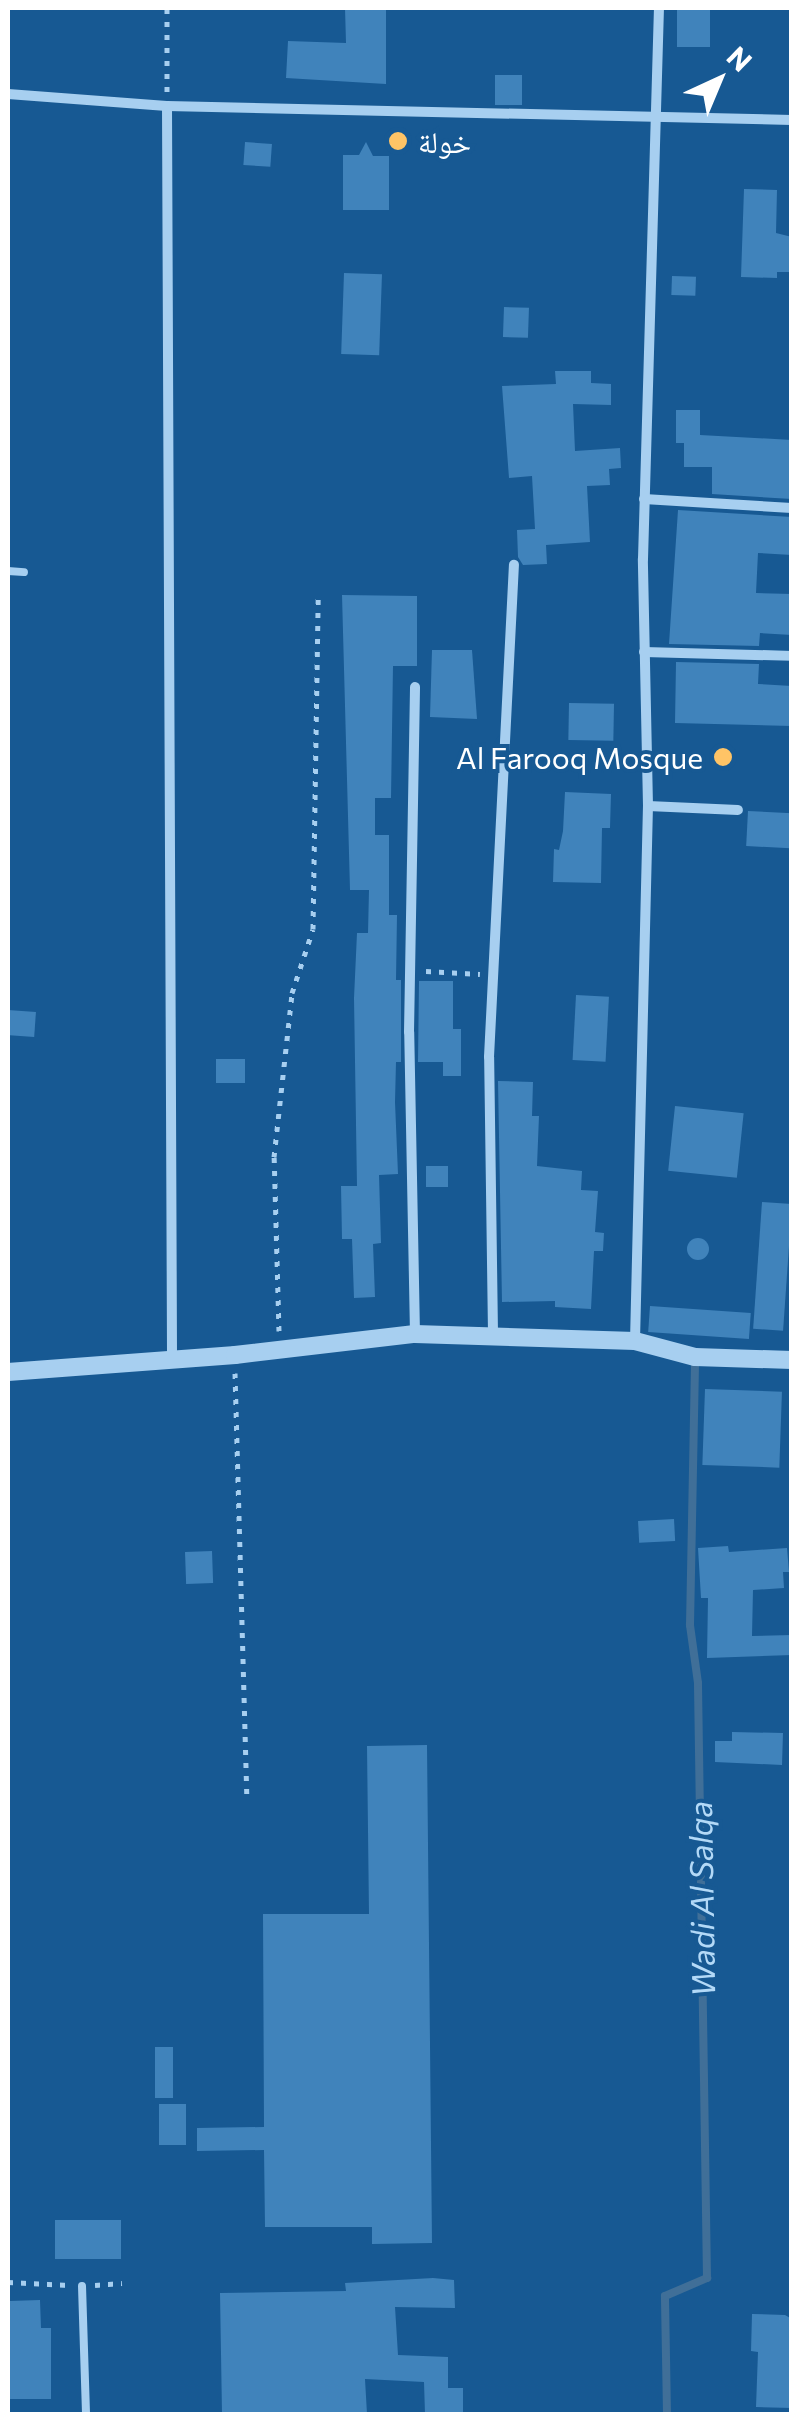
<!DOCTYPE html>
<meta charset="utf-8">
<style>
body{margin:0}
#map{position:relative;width:799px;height:2422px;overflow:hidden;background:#175993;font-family:Commissioner,"Noto Naskh Arabic",sans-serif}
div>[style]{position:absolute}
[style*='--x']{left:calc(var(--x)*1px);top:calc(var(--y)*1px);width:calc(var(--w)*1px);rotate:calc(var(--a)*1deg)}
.stream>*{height:8px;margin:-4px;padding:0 4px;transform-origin:4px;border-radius:4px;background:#406f98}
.building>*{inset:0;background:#4083bb;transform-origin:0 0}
.round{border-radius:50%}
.path>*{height:5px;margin-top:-2.5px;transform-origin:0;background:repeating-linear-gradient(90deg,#a7cff0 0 5px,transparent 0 13px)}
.service>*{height:8px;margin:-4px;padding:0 4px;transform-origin:4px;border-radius:4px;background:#a7cff0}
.minor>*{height:10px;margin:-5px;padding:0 5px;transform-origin:5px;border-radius:5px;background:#a7cff0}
.tertiary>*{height:18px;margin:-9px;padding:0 9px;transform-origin:9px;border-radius:9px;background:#a7cff0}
.dots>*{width:28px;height:28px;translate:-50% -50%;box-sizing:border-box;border:5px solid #175993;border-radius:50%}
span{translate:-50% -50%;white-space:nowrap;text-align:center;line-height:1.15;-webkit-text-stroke:8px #175993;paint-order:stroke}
.poi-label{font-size:30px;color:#fff}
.left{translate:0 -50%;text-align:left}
.right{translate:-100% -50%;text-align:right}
.water-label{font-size:32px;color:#b3d9f7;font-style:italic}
.frame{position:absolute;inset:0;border:10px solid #fff;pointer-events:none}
.north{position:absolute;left:669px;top:30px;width:100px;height:100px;-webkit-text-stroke:8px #175993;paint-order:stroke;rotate:44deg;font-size:28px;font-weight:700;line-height:40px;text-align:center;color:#fff}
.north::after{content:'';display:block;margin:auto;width:35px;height:45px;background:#fff;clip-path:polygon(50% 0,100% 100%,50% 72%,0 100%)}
</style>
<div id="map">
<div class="stream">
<div style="--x:667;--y:2414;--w:118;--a:-91"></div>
<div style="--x:665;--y:2296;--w:46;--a:-23.2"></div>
<div style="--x:707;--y:2278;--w:595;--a:-90.87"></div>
<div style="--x:698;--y:1683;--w:59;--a:-97.9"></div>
<div style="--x:690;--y:1625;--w:268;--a:-88.9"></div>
</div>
<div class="building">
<div style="clip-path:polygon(345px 8px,386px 8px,386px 84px,286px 78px,288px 41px,346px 43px)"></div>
<div style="left:677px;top:8px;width:33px;height:39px"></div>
<div style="left:495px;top:75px;width:27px;height:30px"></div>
<div style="left:245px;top:142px;width:27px;height:23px;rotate:4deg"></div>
<div style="clip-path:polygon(366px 142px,373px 156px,389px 156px,389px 210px,343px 210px,343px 155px,359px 155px)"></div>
<div style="clip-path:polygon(744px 189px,777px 190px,776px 233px,792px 237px,792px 272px,777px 272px,777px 278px,741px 277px)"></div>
<div style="left:344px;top:273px;width:38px;height:81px;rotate:2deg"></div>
<div style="left:672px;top:276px;width:24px;height:19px;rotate:2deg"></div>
<div style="left:504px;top:307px;width:25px;height:30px;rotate:2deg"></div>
<div style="clip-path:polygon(555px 371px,591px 371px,591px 383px,611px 384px,611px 405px,573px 404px,575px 451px,620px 448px,621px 468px,609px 469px,610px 485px,587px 486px,590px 542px,546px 545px,547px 564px,523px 565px,518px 557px,517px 530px,535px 529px,532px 476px,509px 478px,502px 386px,556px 384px)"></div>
<div style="clip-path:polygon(676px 410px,700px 410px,700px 435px,792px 440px,792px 499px,712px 494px,712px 467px,684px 467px,684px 443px,676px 443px)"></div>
<div style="clip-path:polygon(678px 510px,792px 517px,792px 555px,758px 553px,756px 593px,792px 594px,792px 635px,760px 633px,759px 646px,669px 644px)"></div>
<div style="clip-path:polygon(342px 595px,417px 596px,417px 666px,393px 666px,391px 798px,375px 798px,375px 835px,389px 835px,389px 915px,397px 915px,396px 980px,401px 980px,401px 1062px,396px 1062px,395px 1102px,398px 1174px,379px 1175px,381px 1243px,373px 1244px,375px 1297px,354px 1298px,352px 1239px,342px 1239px,341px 1186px,357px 1186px,354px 998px,357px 933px,368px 933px,369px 890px,350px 890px)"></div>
<div style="clip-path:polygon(432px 650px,472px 650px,477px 719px,430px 717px)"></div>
<div style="clip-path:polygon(676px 662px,759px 664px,758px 684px,792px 686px,792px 726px,675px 723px)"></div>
<div style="left:569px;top:703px;width:45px;height:37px;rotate:1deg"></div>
<div style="clip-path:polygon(565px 792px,611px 794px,610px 828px,602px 828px,601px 883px,553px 882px,554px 849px,559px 850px,563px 831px)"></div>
<div style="left:748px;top:811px;width:44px;height:35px;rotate:3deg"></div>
<div style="clip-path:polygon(419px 981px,453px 981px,453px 1029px,461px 1029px,461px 1076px,443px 1076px,443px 1062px,418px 1062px)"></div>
<div style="left:576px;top:995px;width:33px;height:65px;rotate:3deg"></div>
<div style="left:8px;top:1010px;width:28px;height:25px;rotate:4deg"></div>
<div style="left:216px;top:1059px;width:29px;height:24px"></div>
<div style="clip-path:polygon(498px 1081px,533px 1082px,532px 1116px,539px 1116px,537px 1166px,582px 1171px,581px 1190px,598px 1191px,595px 1232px,604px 1233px,603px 1251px,594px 1251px,591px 1309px,555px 1307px,555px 1301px,502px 1302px)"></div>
<div style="left:675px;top:1106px;width:69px;height:65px;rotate:6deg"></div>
<div style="left:426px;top:1166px;width:22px;height:21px"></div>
<div style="left:762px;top:1202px;width:30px;height:127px;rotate:4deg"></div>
<div class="round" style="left:687px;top:1238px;width:22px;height:22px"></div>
<div style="left:650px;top:1306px;width:101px;height:26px;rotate:4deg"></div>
<div style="left:705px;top:1389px;width:77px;height:76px;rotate:2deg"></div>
<div style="left:674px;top:1519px;width:22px;height:36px;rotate:87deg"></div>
<div style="clip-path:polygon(728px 1546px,729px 1552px,787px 1548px,789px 1572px,783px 1572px,784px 1588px,753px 1590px,752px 1636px,792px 1635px,792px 1655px,707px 1658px,708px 1598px,701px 1598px,698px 1548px)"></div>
<div style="left:212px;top:1551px;width:32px;height:27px;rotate:88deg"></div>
<div style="clip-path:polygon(732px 1732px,783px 1733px,782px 1765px,715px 1762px,715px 1741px,732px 1741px)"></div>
<div style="clip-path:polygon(427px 1745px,432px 2243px,372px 2244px,372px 2227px,265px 2227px,264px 2150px,197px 2151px,197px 2128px,264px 2127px,263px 1914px,369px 1914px,367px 1746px)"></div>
<div style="left:155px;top:2047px;width:18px;height:51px"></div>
<div style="left:159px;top:2104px;width:27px;height:41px"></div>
<div style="left:55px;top:2220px;width:66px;height:39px"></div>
<div style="clip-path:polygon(433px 2278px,454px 2280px,455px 2308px,395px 2307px,398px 2355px,448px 2357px,448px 2388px,463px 2388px,463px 2414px,425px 2414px,424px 2382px,365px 2379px,367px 2414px,222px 2414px,220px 2293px,346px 2291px,345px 2283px)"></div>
<div style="clip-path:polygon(40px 2300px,41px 2328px,51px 2328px,51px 2399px,8px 2399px,10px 2301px)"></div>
<div style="clip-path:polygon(752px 2314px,785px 2315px,792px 2319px,792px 2408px,756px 2407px,758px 2352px,751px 2351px)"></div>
</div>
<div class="path">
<div style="--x:167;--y:8;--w:85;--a:90"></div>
<div style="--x:426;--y:971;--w:54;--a:3.2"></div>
<div style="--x:279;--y:1331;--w:174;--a:-91.6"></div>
<div style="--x:274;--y:1157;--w:165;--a:-83.7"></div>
<div style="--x:292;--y:993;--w:67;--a:-71.8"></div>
<div style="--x:313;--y:929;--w:331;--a:-89.1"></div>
<div style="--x:235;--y:1373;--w:427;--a:88.4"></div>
<div style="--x:8;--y:2282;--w:61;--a:2.8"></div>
<div style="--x:95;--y:2285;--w:27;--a:-4"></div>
</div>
<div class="service">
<div style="--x:8;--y:571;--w:16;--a:4"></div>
<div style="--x:82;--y:2286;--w:128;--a:88.2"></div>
</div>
<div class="minor">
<div style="--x:8;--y:94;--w:159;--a:4.3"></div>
<div style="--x:167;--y:106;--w:625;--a:1.28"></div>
<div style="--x:167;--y:106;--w:1253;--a:89.77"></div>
<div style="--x:644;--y:499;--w:148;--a:3.5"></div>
<div style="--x:644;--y:652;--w:148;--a:1.5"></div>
<div style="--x:648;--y:806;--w:90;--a:2.5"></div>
<div style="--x:415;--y:1334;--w:302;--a:-91.1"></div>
<div style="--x:409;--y:1032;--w:345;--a:-89"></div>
<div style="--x:493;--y:1334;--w:277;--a:-90.8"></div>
<div style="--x:489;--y:1057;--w:493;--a:-87.1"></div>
<div style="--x:635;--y:1341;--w:535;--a:-88.61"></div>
<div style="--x:648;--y:806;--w:247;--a:-91.2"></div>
<div style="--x:643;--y:559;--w:551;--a:-88.34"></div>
</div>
<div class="tertiary">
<div style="--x:8;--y:1372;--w:228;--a:-4.3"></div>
<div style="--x:235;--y:1355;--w:181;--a:-6.7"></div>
<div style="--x:415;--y:1334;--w:220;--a:1.8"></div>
<div style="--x:635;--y:1341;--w:62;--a:14.9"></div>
<div style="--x:695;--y:1357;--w:97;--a:1.8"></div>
</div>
<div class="dots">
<div style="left:398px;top:141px;background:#ffc466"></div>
<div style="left:723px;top:757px;background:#ffc466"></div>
</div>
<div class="poi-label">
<span class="left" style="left:418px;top:141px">خولة</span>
<span class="right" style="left:703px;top:757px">Al Farooq Mosque</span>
</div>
<div class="water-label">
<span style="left:701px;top:1899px;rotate:-91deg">Wadi Al Salqa</span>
</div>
<div class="frame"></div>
<div class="north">N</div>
</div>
